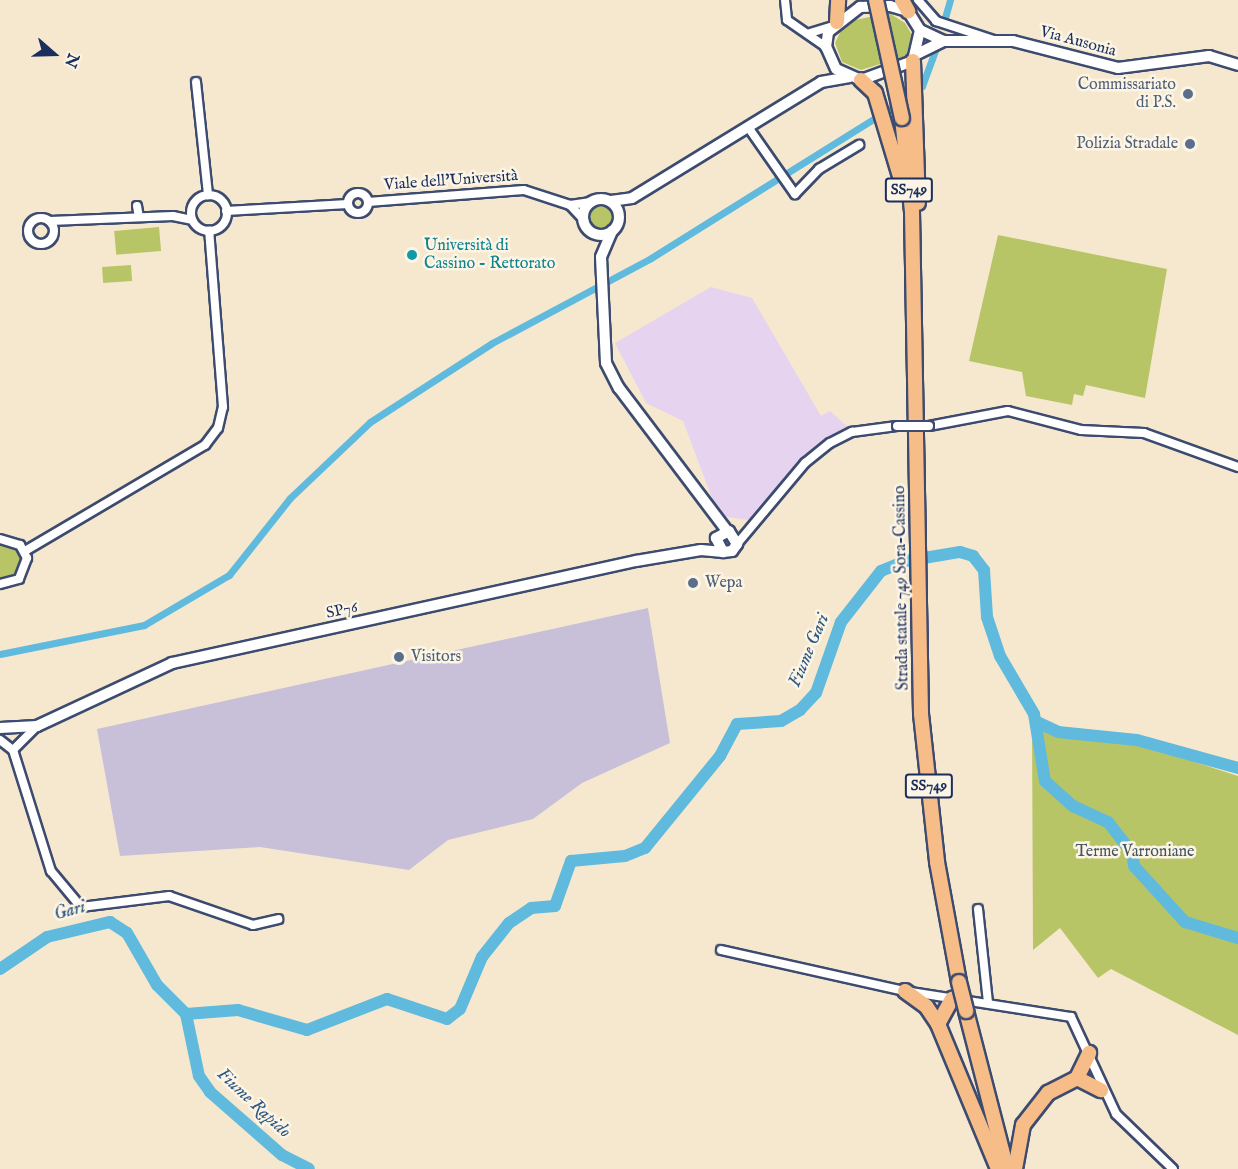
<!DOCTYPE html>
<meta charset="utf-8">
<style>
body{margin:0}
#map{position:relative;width:1238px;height:1169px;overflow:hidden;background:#f6e8cf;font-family:"IM FELL English",serif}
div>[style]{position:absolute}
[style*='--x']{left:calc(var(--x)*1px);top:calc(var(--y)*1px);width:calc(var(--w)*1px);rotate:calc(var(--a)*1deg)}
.built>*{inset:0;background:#e5d3f0}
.industrial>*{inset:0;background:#c7c0d8}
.green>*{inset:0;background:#b8c567;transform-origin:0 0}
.round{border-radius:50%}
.canal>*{height:7px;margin:-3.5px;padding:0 3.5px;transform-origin:3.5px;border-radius:3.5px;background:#5fbadd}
.river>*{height:12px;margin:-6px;padding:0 6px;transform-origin:6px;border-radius:6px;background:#5fbadd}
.roads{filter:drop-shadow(2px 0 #3c4b6f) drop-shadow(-2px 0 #3c4b6f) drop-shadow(0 2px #3c4b6f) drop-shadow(0 -2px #3c4b6f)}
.minor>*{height:8px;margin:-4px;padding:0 4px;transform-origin:4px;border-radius:4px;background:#fff}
.minor>.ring{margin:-4px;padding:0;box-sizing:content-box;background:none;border:8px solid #fff;border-radius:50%}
.tertiary>*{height:10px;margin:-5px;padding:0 5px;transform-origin:5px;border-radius:5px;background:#fff}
.tertiary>.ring{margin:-5px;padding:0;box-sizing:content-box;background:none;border:10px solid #fff;border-radius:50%}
.trunk>*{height:14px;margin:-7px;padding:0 7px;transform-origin:7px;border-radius:7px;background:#f7bd88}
.bridges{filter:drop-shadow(2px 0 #3c4b6f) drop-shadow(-2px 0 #3c4b6f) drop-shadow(0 2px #3c4b6f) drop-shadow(0 -2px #3c4b6f)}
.minor-bridge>*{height:8px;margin:-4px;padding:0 4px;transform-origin:4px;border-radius:4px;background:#fff}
.trunk-bridge>*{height:14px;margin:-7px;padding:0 7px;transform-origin:7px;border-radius:7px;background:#f7bd88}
.dots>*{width:16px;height:16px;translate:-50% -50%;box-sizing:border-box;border:3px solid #fcf5e5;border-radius:50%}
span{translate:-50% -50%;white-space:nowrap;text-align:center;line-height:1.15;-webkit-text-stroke:5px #fcf5e5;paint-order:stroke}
.shield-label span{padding:2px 4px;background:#fcf5e5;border:2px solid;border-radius:4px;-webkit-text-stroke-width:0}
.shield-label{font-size:15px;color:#1b2f5e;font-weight:700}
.street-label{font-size:16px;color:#1b2f5e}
.service-label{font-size:16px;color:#4e5e75}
.right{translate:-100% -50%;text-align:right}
.left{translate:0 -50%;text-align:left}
.culture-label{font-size:16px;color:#0d838f}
.park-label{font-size:16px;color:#425460}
.water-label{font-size:18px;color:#2f5984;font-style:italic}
.north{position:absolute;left:24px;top:24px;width:60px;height:60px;-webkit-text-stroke:4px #fcf5e5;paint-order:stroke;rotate:110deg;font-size:16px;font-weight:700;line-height:24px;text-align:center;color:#1b2f5e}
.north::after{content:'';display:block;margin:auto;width:21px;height:27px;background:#1b2f5e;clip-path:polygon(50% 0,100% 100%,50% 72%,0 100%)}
</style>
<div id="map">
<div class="built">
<div style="clip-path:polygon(711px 287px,752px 298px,821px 416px,830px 411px,850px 429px,817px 449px,750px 520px,726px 517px,715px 506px,683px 421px,646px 403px,615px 343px)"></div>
</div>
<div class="industrial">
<div style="clip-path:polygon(648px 608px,670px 743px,582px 783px,533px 819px,448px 840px,409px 870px,260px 847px,120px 856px,97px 729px)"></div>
</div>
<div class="green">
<div style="clip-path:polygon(889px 13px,905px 23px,912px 35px,906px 56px,861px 70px,842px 62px,835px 43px,845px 22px)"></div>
<div class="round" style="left:590px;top:206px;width:22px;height:22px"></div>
<div style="left:159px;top:227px;width:24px;height:45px;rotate:85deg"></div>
<div style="clip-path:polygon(998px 235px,1167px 269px,1145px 398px,1086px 385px,1083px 396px,1074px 394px,1072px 405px,1026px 396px,1022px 372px,969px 361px)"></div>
<div style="left:131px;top:265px;width:16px;height:29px;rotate:86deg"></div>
<div style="clip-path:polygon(0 543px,15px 546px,22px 555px,15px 577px,0 580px)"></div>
<div style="clip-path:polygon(1032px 722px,1080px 738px,1136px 743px,1238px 776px,1238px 1035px,1111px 969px,1098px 978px,1060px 928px,1033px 950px)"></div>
</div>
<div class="canal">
<div style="--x:944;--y:21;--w:22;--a:-74"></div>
<div style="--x:0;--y:654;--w:147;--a:-11.4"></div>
<div style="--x:144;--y:625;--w:99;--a:-30.5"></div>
<div style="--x:229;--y:575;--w:98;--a:-51.6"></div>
<div style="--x:290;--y:498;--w:110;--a:-43.5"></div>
<div style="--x:370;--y:422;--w:145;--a:-32.9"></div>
<div style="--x:492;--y:343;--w:180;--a:-28.1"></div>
<div style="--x:651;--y:258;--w:304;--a:-32"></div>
<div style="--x:909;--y:97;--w:17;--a:-40"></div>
<div style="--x:922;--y:86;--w:40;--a:-69.8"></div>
</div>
<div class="river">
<div style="--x:1037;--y:722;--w:23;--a:25"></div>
<div style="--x:1058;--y:732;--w:79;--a:5.8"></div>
<div style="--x:1137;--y:740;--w:105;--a:15.5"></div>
<div style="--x:0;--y:969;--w:57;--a:-34.2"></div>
<div style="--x:47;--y:937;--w:65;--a:-13.4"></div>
<div style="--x:110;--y:922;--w:20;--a:33"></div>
<div style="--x:127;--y:933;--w:60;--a:60"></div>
<div style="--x:157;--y:985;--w:41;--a:45"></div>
<div style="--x:186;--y:1014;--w:52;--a:-4.4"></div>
<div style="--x:238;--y:1010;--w:72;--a:16.2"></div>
<div style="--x:307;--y:1030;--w:86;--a:-21.2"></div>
<div style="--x:387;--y:999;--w:63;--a:18.4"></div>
<div style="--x:447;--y:1019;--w:16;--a:-38"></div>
<div style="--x:460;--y:1009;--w:56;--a:-67.1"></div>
<div style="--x:482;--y:957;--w:43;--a:-51.5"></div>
<div style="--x:509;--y:923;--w:27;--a:-34"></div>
<div style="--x:531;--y:908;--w:24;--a:-5"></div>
<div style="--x:555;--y:906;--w:48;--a:-70.4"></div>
<div style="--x:571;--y:861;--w:54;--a:-5.3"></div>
<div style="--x:625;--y:856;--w:22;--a:-22"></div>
<div style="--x:645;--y:848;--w:119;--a:-50.8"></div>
<div style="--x:720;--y:756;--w:36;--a:-62"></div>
<div style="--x:737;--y:724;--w:44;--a:-3.9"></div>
<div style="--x:781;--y:721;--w:22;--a:-30"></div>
<div style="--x:800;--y:710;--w:23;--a:-47"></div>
<div style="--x:816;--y:693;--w:75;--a:-70.6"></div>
<div style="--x:841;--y:622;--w:65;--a:-51.9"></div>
<div style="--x:881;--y:571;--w:27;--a:-22"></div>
<div style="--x:906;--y:561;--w:55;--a:-9.5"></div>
<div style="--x:960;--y:552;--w:14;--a:17"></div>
<div style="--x:973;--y:556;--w:18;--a:52"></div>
<div style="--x:984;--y:570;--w:47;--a:86.3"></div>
<div style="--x:987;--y:617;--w:41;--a:71.6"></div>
<div style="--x:1000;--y:656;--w:67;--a:59.6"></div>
<div style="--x:1034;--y:714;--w:68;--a:80.7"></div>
<div style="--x:1045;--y:781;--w:38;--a:42"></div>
<div style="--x:1073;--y:806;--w:38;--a:25"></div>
<div style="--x:1108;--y:822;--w:39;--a:52"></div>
<div style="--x:1132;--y:853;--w:13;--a:81"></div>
<div style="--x:1134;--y:866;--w:76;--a:47.7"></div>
<div style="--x:1185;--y:922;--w:55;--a:16.8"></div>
<div style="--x:186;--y:1014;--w:63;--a:78.2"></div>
<div style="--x:199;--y:1076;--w:19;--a:55"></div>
<div style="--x:210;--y:1092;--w:96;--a:41.2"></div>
<div style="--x:282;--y:1155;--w:30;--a:27"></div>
</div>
<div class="roads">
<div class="minor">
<div style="--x:785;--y:0;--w:20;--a:84"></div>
<div style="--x:787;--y:20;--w:47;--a:34.7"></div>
<div style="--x:918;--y:0;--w:28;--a:49"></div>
<div style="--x:936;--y:21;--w:64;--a:18.2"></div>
<div style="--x:810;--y:33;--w:24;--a:-17"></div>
<div style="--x:196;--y:82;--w:114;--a:83.9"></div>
<div style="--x:748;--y:127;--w:82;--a:55"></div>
<div style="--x:795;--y:194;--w:35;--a:-46"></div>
<div style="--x:819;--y:169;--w:47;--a:-31"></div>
<div class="ring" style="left:348px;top:193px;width:12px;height:12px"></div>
<div class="ring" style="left:191px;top:195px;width:28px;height:28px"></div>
<div style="--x:368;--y:202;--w:156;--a:-4.4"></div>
<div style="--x:524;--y:190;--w:48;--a:18.1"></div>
<div style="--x:570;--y:205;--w:21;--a:47"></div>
<div style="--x:570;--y:205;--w:21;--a:-8"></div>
<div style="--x:137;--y:206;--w:11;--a:80"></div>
<div style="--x:226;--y:211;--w:122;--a:-3.3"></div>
<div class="ring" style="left:28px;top:218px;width:18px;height:18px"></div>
<div style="--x:50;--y:221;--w:123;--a:-2.3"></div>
<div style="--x:173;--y:216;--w:19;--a:12"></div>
<div style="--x:929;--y:426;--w:80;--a:-10.8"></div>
<div style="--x:1008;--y:411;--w:75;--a:14.6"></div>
<div style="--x:1081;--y:430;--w:63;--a:2.7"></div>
<div style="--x:1144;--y:433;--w:100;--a:19.9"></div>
<div style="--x:0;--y:539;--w:21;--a:17"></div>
<div style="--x:20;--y:545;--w:15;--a:62"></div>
<div style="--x:27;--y:558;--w:22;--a:111"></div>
<div style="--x:19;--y:579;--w:20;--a:165"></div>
<div style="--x:737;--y:544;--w:106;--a:-50"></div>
<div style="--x:805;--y:463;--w:32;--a:-39"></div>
<div style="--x:830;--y:443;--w:25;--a:-27"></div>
<div style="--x:852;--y:432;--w:45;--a:-7.6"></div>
<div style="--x:25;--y:551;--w:209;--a:-30.5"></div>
<div style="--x:205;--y:445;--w:21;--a:-53"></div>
<div style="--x:218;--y:428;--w:22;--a:-77"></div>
<div style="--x:223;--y:407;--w:177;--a:-94.5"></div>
<div style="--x:0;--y:740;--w:16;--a:38"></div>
<div style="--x:13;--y:750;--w:34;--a:-45"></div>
<div style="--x:13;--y:750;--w:127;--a:72.6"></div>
<div style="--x:51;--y:871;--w:47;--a:50.2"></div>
<div style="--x:81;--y:907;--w:89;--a:-7.1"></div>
<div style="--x:169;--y:896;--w:89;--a:19"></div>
<div style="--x:253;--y:925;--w:26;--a:-13"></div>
<div style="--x:978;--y:909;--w:95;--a:83.9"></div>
<div style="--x:721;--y:950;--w:189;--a:12.6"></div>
<div style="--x:905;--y:991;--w:168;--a:8.9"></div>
<div style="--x:1071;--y:1017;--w:107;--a:65.1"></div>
<div style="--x:1116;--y:1114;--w:79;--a:44"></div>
</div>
<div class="tertiary">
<div style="--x:890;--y:6;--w:19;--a:16"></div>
<div style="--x:908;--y:11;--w:22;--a:58"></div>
<div style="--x:920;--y:30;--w:32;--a:103"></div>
<div style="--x:913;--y:61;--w:55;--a:159.9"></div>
<div style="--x:861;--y:80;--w:27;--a:-156"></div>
<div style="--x:836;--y:69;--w:24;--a:-114"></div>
<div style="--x:826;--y:47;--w:15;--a:-82"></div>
<div style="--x:828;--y:32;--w:41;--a:-38"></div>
<div style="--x:860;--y:7;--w:30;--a:-2"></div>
<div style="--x:920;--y:30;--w:26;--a:25"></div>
<div style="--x:944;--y:41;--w:69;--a:0"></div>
<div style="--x:1013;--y:41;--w:108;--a:14.4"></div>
<div style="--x:1118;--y:68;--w:92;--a:-7.5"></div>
<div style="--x:1209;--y:56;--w:30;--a:17"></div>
<div style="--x:917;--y:54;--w:30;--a:-26"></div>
<div class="ring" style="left:583px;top:199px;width:26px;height:26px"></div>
<div style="--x:611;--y:201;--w:21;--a:-8"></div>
<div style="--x:632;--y:198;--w:222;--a:-31.5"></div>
<div style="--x:821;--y:82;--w:29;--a:-10"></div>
<div style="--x:612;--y:231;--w:28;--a:113"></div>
<div style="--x:601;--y:257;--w:106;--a:87.3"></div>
<div style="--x:606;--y:363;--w:28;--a:63"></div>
<div style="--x:619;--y:388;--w:179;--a:52.9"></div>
<div style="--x:0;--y:728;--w:37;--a:-3"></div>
<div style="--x:37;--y:726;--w:149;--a:-25"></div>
<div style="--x:172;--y:663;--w:475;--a:-12.4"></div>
<div style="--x:636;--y:561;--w:66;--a:-9.6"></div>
<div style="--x:701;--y:550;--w:22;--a:5"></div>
<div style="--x:723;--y:552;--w:9;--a:-6"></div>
<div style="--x:732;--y:551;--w:9;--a:-54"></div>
<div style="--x:737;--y:544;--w:15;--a:-122"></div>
<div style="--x:729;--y:531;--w:15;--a:152"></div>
<div style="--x:716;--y:538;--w:16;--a:63"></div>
</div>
<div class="trunk">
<div style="--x:902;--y:0;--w:13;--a:61"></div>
<div style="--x:837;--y:22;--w:22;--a:-87"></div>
<div style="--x:913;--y:61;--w:142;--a:88"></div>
<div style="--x:861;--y:80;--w:19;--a:43"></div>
<div style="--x:875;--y:93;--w:94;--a:73.3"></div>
<div style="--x:902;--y:118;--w:95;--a:83.9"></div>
<div style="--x:912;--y:212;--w:502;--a:88.97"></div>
<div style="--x:921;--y:714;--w:149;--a:83.8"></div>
<div style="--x:937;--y:862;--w:122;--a:79.6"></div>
<div style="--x:905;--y:991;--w:26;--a:36"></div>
<div style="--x:926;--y:1006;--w:22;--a:56"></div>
<div style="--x:938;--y:1024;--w:157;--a:67.5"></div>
<div style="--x:966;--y:1011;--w:163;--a:75.5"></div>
<div style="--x:938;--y:1024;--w:29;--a:-61"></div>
<div style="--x:1077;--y:1078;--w:27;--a:27"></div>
<div style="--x:1015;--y:1169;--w:45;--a:-79.7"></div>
<div style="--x:1023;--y:1125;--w:41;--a:-52"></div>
<div style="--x:1048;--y:1093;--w:33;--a:-27"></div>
<div style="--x:1077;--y:1078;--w:28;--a:-64"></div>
</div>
</div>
<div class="bridges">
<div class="minor-bridge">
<div style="--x:897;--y:426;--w:32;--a:0"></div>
</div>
<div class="trunk-bridge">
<div style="--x:876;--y:0;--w:121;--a:77.6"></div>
<div style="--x:959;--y:982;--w:30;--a:76"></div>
</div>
</div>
<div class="dots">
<div style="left:1188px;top:94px;background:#5c6f8a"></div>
<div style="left:1190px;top:144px;background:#5c6f8a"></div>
<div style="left:412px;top:255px;background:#0f9aa8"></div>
<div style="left:693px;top:583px;background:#5c6f8a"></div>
<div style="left:399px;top:657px;background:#5c6f8a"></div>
</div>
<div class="shield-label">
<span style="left:909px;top:190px">SS749</span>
<span style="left:929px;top:786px">SS749</span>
</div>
<div class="street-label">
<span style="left:1078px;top:42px;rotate:15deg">Via Ausonia</span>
<span style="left:451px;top:181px;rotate:-4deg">Viale dell'Università</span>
<span style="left:902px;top:588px;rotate:-91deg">Strada statale 749 Sora-Cassino</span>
<span style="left:342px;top:611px;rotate:-12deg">SP76</span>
</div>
<div class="service-label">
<span class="right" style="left:1176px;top:94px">Commissariato<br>di P.S.</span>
<span class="right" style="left:1178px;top:144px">Polizia Stradale</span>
<span class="left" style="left:705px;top:583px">Wepa</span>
<span class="left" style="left:411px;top:657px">Visitors</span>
</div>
<div class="culture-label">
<span class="left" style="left:424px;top:255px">Università di<br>Cassino - Rettorato</span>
</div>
<div class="park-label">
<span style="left:1135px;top:852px">Terme Varroniane</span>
</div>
<div class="water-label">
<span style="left:810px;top:651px;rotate:-67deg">Fiume Gari</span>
<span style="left:70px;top:912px;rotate:-15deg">Gari</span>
<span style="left:253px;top:1104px;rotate:43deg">Fiume Rapido</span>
</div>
<div class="north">N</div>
</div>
